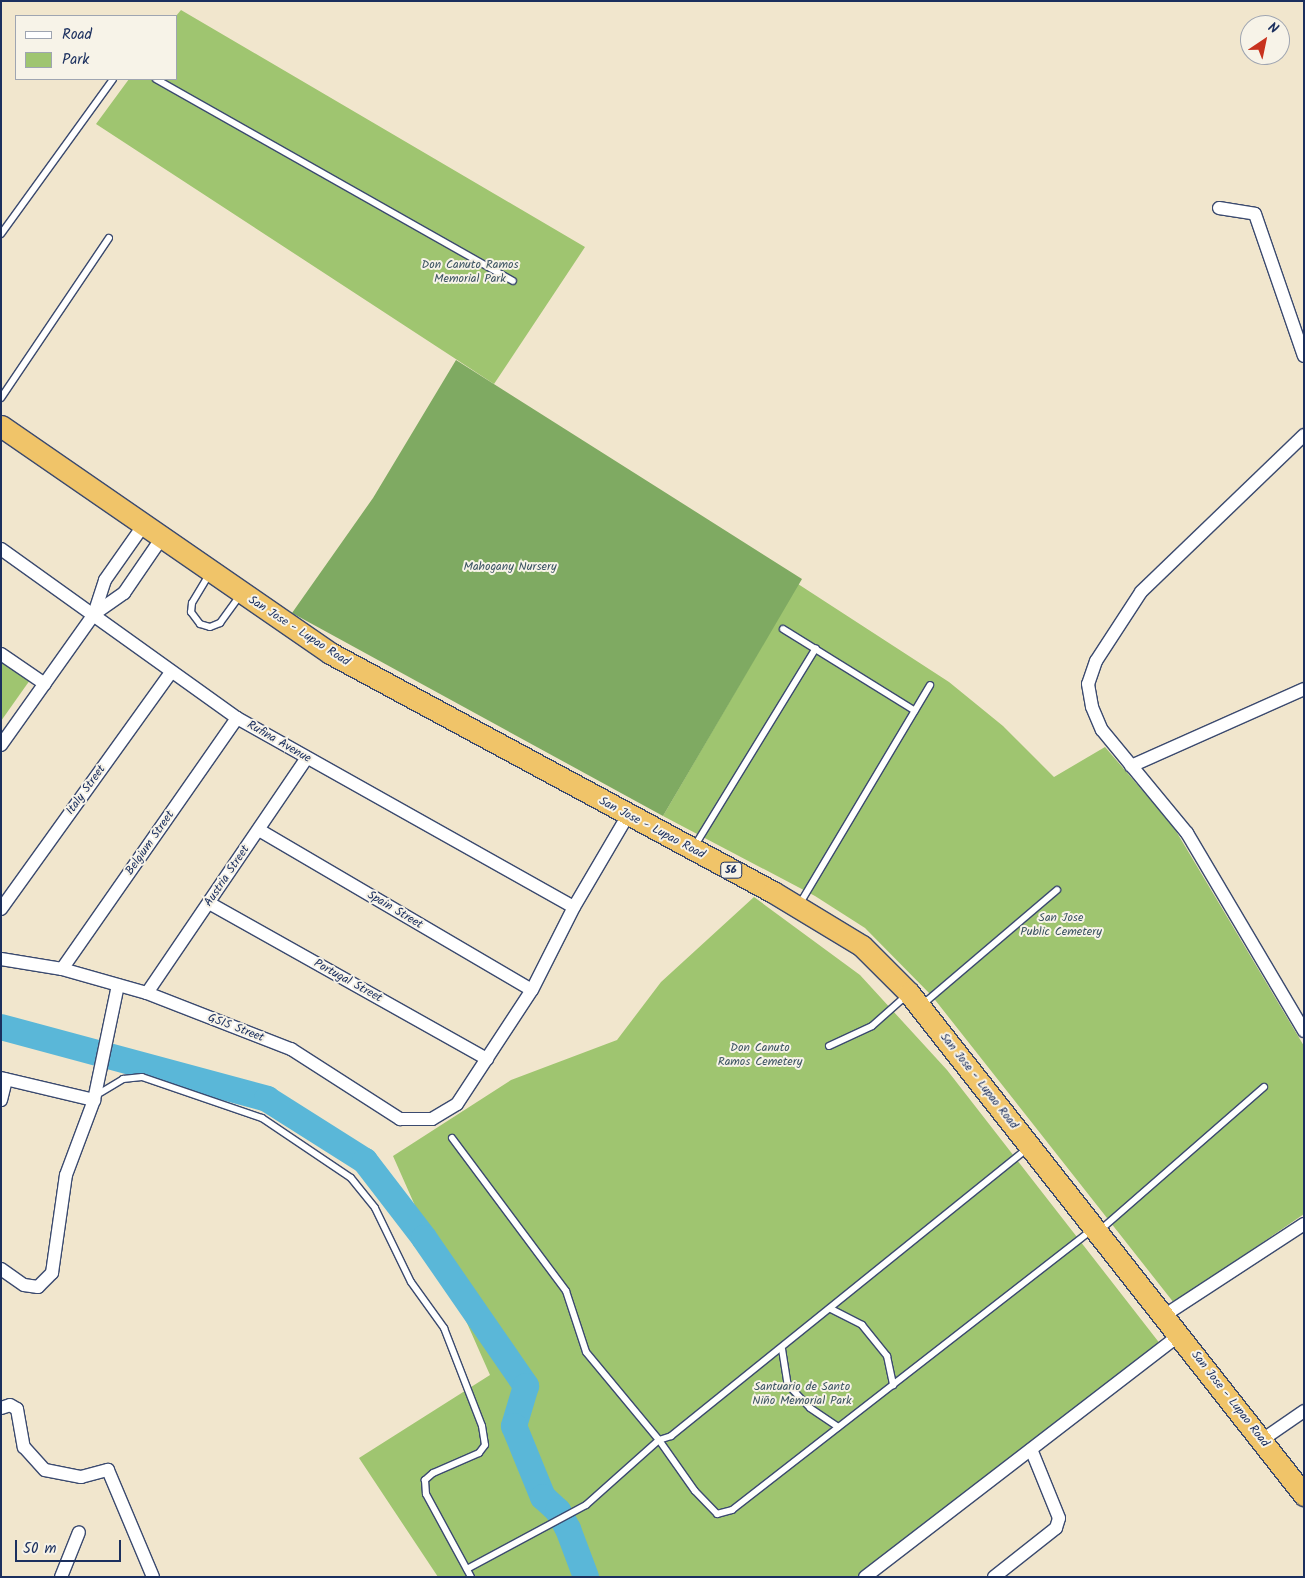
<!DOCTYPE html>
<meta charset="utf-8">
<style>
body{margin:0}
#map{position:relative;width:1305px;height:1578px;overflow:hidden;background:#f1e6cd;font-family:Kalam,sans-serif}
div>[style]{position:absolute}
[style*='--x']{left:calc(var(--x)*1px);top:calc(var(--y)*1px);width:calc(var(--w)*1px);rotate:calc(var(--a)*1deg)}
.green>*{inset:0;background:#9fc570}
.forest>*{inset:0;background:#7faa62}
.river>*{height:26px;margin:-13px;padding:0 13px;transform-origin:13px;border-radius:13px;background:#5ab7d8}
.roads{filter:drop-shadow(1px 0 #3b4a6f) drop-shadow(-1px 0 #3b4a6f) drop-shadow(0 1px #3b4a6f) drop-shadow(0 -1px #3b4a6f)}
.service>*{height:6px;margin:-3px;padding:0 3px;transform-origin:3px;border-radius:3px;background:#fff}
.minor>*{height:12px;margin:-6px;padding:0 6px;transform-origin:6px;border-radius:6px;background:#fff}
.trunk>*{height:21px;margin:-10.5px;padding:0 10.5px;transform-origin:10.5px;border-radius:10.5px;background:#f0c469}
span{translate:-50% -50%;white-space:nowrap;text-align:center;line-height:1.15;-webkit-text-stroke:4px #f7f3e8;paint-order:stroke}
.shield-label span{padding:1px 4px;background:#f7f3e8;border:1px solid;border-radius:4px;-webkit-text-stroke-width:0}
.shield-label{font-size:11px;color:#1b2f5e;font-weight:700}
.park-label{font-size:12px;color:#3c5462}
.street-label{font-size:12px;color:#1b2f5e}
.frame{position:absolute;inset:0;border:2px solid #1b2f5e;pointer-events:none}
.legend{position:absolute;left:15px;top:15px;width:162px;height:65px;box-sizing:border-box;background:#f7f3e8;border:1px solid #9fa5b1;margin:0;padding:6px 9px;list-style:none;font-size:15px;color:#1b2f5e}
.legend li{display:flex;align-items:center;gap:10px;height:25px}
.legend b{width:25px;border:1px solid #9fa5b1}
.north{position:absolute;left:1240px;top:15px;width:50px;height:50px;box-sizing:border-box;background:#f7f3e8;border:1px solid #9fa5b1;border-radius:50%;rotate:34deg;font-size:14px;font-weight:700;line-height:20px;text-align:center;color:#1b2f5e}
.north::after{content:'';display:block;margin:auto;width:18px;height:22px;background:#c8321e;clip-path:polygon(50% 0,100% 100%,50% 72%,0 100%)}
.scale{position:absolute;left:15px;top:1540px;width:106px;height:22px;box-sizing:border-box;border:2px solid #1b2f5e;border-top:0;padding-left:6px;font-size:15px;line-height:18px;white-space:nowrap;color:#1b2f5e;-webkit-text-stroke:4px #f7f3e8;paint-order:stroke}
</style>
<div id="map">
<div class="green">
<div style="clip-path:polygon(181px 10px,585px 247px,494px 384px,96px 124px,129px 79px,176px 79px,176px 16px)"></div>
<div style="clip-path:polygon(798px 584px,949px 682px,1003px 726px,1054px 777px,1105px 747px,1173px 826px,1304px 1046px,1304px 1214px,1174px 1303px,932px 996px,865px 928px,815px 896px,663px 816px)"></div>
<div style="clip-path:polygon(1px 660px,30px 680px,1px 721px)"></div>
<div style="clip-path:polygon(754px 897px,860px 975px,947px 1070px,1161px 1345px,857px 1577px,438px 1577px,359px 1458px,490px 1375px,393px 1156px,511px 1080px,617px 1040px,661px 982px)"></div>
</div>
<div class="forest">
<div style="clip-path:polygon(456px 360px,802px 579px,663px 816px,292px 613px,373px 498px)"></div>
</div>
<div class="river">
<div style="--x:1;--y:1027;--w:276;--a:15.1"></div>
<div style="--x:267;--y:1099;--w:116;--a:32.3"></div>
<div style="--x:365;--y:1161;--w:97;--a:52.5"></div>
<div style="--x:424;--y:1238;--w:180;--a:55.4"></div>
<div style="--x:526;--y:1386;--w:42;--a:106.7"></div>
<div style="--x:514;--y:1426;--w:77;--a:67.8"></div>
<div style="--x:543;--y:1497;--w:21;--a:43"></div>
<div style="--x:558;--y:1511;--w:21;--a:61"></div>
<div style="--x:568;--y:1529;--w:51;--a:69.4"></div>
</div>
<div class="roads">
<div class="service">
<div style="--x:156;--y:79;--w:410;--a:29.5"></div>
<div style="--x:1;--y:234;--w:191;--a:-54.1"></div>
<div style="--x:1;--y:398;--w:193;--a:-56"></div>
<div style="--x:210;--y:573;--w:35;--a:121"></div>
<div style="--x:192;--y:603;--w:9;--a:96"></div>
<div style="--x:191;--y:612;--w:15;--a:53"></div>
<div style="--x:200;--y:624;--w:10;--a:17"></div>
<div style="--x:210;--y:627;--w:11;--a:-22"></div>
<div style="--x:220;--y:623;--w:34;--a:-54"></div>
<div style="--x:783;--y:629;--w:155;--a:31.8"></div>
<div style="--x:694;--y:847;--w:233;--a:-58.5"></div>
<div style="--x:799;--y:905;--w:256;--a:-59.2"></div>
<div style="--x:923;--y:1004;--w:176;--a:-40.4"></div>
<div style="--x:829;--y:1046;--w:47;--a:-24.9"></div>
<div style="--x:872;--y:1026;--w:47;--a:-41.5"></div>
<div style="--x:95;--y:1096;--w:33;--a:-31"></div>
<div style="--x:123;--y:1079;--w:19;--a:-6"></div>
<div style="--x:142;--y:1077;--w:127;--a:18.9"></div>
<div style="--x:262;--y:1118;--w:107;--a:34"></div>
<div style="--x:351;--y:1178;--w:38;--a:51"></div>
<div style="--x:375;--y:1208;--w:82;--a:64.1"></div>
<div style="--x:411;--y:1282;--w:57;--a:54.3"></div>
<div style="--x:444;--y:1328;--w:105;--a:68.8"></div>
<div style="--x:482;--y:1426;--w:19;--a:81"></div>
<div style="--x:485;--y:1445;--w:10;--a:127"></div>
<div style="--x:479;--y:1453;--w:50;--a:156.5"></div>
<div style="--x:433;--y:1473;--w:11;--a:139"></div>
<div style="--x:425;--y:1480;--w:14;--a:86"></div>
<div style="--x:426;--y:1494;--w:94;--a:61.5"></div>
<div style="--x:452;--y:1138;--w:191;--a:53.3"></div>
<div style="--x:566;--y:1291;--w:64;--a:71.8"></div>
<div style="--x:586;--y:1352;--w:114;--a:50.3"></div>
<div style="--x:659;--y:1440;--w:62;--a:54.8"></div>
<div style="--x:695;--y:1491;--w:32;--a:46"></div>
<div style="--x:717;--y:1514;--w:16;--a:-15"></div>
<div style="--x:732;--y:1510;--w:456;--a:-37.9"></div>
<div style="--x:1099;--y:1231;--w:219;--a:-41.1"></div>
<div style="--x:831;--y:1309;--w:35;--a:27"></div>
<div style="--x:862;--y:1325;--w:40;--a:51"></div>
<div style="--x:887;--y:1356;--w:30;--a:78"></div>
<div style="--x:782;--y:1349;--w:36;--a:81"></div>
<div style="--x:788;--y:1385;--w:32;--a:46"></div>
<div style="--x:810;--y:1408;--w:34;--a:34"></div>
<div style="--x:467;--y:1569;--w:135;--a:-28.3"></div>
<div style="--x:586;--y:1505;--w:98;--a:-41.7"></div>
<div style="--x:659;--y:1440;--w:13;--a:-18"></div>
<div style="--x:671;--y:1436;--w:457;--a:-38.9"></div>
</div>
<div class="minor">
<div style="--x:1219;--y:208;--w:36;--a:9"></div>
<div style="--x:1255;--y:214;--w:150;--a:71"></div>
<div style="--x:1304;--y:435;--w:226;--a:136.1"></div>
<div style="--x:1141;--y:592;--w:82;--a:123.1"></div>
<div style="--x:1096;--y:661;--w:24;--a:109"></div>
<div style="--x:1088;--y:684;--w:23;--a:80"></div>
<div style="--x:1092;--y:707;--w:25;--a:67"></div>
<div style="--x:1102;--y:730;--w:134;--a:50.5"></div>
<div style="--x:1187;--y:833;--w:230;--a:59.4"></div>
<div style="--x:1;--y:549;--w:290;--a:35.6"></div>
<div style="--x:237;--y:718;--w:386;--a:29.3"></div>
<div style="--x:94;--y:614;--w:37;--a:-35"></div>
<div style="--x:124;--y:593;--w:65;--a:-55.6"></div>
<div style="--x:1;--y:654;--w:53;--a:34.3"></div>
<div style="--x:1;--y:745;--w:161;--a:-54.6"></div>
<div style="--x:94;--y:614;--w:36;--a:-72"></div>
<div style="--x:105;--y:580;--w:66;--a:-54.9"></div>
<div style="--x:1131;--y:766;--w:189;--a:-24"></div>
<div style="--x:259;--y:830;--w:316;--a:30.4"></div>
<div style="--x:209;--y:903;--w:319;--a:29.3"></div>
<div style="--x:1;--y:909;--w:292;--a:-54.3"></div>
<div style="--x:1;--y:959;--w:62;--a:9.3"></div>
<div style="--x:62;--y:969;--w:88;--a:15.8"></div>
<div style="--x:147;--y:993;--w:155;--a:21.3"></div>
<div style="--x:291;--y:1049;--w:130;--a:32.7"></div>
<div style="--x:400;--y:1119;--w:32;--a:0"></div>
<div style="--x:432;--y:1119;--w:29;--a:-31"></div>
<div style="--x:457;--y:1104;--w:136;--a:-56.7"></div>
<div style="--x:532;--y:990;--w:93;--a:-63.2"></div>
<div style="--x:574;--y:907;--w:107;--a:-59.6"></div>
<div style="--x:62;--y:969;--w:306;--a:-55.1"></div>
<div style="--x:147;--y:993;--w:284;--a:-55.8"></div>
<div style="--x:1;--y:1078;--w:96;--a:13.3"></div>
<div style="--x:1;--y:1100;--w:21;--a:-76"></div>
<div style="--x:1;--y:1269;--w:28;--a:35"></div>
<div style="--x:24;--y:1285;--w:14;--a:8"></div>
<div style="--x:38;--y:1287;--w:20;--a:-45"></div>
<div style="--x:52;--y:1273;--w:99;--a:-81.9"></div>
<div style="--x:66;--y:1175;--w:80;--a:-69.5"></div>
<div style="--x:94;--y:1100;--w:117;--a:-78.2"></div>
<div style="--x:1165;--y:1315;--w:166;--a:-33.2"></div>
<div style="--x:1;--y:1408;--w:9;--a:-18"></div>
<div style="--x:10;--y:1405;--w:8;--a:30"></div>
<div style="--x:17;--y:1409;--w:39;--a:80"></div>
<div style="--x:24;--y:1447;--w:31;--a:48"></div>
<div style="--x:45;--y:1470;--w:37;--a:11"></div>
<div style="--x:81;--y:1477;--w:28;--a:-15"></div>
<div style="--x:108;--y:1470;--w:116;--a:67.2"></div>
<div style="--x:1262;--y:1440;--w:51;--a:-34.6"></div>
<div style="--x:61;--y:1577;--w:48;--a:-68.2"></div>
<div style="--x:865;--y:1577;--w:398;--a:-37.6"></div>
<div style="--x:994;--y:1577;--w:79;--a:-38.3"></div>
<div style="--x:1056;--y:1528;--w:10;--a:-73"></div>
<div style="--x:1059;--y:1518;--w:74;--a:-112.1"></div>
</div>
<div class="trunk">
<div style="--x:1;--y:426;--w:400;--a:34.6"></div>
<div style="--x:330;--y:653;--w:503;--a:28.35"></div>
<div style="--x:773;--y:892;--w:104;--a:31.2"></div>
<div style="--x:862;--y:946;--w:66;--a:45"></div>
<div style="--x:909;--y:993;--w:639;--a:51.8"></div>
</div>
</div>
<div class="shield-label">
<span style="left:731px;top:870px">56</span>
</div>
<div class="park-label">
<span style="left:470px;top:272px">Don Canuto Ramos<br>Memorial Park</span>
<span style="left:510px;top:567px">Mahogany Nursery</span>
<span style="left:1061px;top:925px">San Jose<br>Public Cemetery</span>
<span style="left:760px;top:1055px">Don Canuto<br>Ramos Cemetery</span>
<span style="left:802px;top:1394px">Santuario de Santo<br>Niño Memorial Park</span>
</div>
<div class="street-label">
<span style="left:299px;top:631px;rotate:33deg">San Jose - Lupao Road</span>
<span style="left:279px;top:742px;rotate:30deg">Rufina Avenue</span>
<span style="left:86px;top:790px;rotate:-54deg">Italy Street</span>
<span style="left:652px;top:828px;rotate:28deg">San Jose - Lupao Road</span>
<span style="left:150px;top:843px;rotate:-55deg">Belgium Street</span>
<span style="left:227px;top:876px;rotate:-56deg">Austria Street</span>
<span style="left:395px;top:910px;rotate:31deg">Spain Street</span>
<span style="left:348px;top:981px;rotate:29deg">Portugal Street</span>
<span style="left:236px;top:1028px;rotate:21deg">GSIS Street</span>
<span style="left:979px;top:1081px;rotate:52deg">San Jose - Lupao Road</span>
<span style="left:1230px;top:1399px;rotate:52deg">San Jose - Lupao Road</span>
</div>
<div class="frame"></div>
<ul class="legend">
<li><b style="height:6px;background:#fff"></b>Road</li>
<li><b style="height:14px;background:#9fc570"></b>Park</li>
</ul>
<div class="north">N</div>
<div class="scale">50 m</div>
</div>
